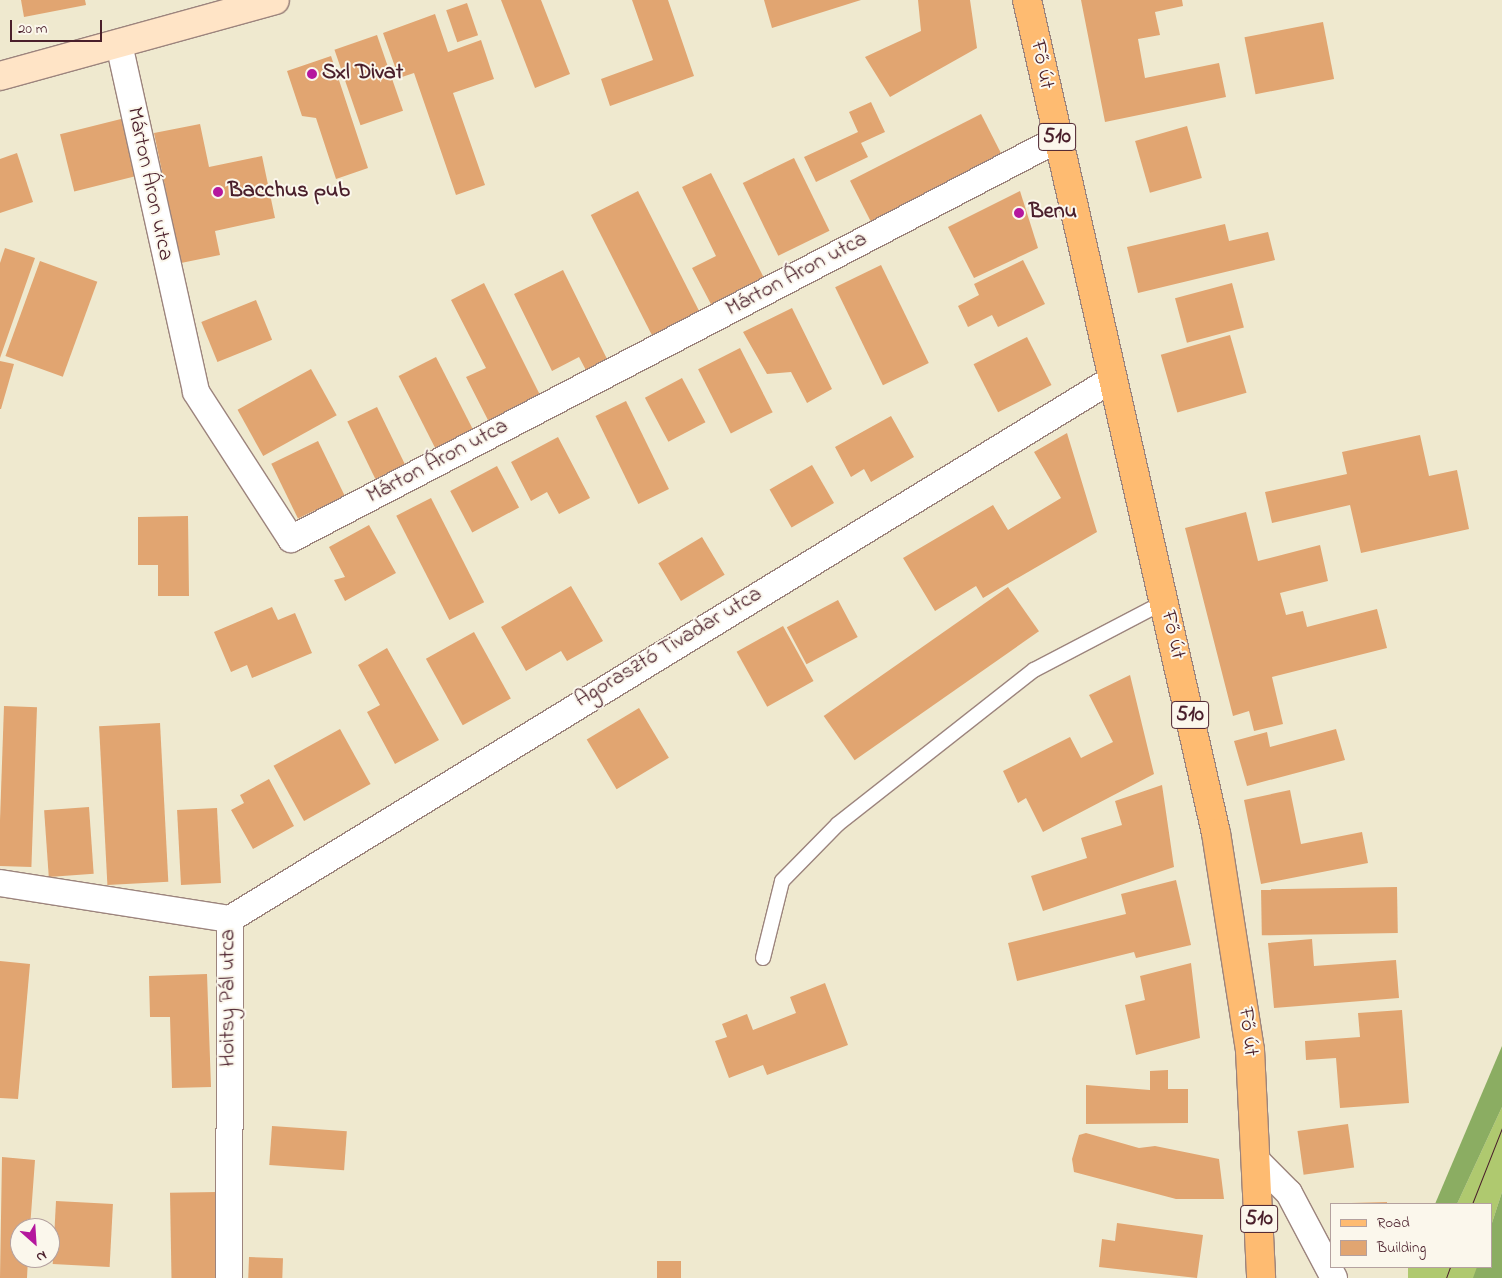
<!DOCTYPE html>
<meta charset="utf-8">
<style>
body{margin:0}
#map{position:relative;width:1502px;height:1278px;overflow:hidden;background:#efe9cf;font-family:"Indie Flower",sans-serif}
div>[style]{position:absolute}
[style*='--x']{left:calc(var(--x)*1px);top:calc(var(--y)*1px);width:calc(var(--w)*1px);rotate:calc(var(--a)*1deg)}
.green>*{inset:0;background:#afc96f;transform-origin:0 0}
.forest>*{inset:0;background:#8bad62}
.building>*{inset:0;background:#e1a571;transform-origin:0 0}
.roads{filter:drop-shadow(1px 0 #9c847d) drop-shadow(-1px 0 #9c847d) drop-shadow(0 1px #9c847d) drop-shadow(0 -1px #9c847d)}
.service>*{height:14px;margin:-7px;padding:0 7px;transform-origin:7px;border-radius:7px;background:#fff}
.minor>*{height:26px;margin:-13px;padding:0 13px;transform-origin:13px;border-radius:13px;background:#fff}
.secondary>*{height:28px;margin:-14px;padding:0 14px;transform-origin:14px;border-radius:14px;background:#ffe4c6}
.primary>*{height:28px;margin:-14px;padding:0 14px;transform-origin:14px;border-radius:14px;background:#febb71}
.tram>*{height:1px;margin:-0.5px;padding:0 0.5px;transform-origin:0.5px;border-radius:0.5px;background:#4a1f2b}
.dots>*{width:14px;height:14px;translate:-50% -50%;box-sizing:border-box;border:2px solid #fbf7ec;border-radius:50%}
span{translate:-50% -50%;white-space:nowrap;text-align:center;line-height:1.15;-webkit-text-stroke:4px #fbf7ec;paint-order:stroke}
.shield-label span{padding:1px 4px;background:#fbf7ec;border:1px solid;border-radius:4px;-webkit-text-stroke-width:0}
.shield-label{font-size:21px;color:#4a1f2b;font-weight:700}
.street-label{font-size:22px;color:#4a1f2b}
.poi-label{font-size:22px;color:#4a1f2b;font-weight:700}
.left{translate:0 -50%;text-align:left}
.legend{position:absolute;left:1330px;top:1203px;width:162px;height:65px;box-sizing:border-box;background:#fbf7ec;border:1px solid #b4a19f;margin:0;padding:6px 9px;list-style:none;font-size:15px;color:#4a1f2b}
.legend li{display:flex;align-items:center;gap:10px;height:25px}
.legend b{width:25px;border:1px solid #b4a19f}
.north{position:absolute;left:10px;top:1218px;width:50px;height:50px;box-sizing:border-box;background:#fbf7ec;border:1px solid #b4a19f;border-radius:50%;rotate:154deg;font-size:14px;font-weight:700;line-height:20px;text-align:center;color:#4a1f2b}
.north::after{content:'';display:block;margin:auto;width:18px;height:22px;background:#b5179e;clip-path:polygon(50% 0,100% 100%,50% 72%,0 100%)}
.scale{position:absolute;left:10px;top:20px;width:92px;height:22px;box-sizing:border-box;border:2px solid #4a1f2b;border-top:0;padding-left:6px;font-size:15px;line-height:18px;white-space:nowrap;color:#4a1f2b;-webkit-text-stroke:4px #fbf7ec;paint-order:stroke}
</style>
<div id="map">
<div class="green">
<div style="clip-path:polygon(1502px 1107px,1502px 1192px,1491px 1226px,1491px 1204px,1457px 1204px)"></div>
<div style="left:1408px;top:1267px;width:69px;height:12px"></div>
</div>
<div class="forest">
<div style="clip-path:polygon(1502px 1046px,1502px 1107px,1457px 1204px,1435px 1204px)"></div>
<div style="clip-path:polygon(1502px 1192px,1502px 1278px,1473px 1278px,1477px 1267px,1491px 1267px,1491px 1226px)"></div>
</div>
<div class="building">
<div style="clip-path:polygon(21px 0,85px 0,86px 5px,24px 17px)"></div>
<div style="clip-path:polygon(501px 0,541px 0,570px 74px,535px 88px)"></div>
<div style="clip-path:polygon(632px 0,668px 0,694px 76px,610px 106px,601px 79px,653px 60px)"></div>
<div style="clip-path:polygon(764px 0,861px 0,772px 28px)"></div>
<div style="clip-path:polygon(918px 0,970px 0,977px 48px,890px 97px,865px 57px,921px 31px)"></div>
<div style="clip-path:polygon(1081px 0,1182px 0,1183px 6px,1155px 12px,1160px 35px,1138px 39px,1145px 78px,1219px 63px,1226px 97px,1105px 122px)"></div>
<div style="left:467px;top:3px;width:34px;height:22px;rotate:71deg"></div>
<div style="clip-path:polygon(435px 14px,448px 52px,481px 40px,494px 79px,453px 93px,485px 185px,456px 195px,414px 73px,399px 78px,383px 33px)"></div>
<div style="left:1323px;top:22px;width:58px;height:80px;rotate:79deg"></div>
<div style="left:377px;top:35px;width:80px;height:45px;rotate:71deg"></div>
<div style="clip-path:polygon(331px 56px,368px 168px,336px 179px,316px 118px,302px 116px,287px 71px)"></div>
<div style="clip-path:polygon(871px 102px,885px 132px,861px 143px,868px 157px,816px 182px,804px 157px,858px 132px,849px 112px)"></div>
<div style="left:981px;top:114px;width:55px;height:147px;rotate:63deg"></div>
<div style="left:125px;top:118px;width:59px;height:67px;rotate:76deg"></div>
<div style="clip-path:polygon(200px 124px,209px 167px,262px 156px,275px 218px,215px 231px,220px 255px,181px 263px,154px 133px)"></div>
<div style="left:1187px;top:126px;width:54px;height:54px;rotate:74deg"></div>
<div style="clip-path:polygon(17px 153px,33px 202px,0 213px,0 159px)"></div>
<div style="left:794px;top:158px;width:81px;height:57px;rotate:64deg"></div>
<div style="clip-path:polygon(711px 173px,766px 282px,713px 308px,692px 268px,716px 256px,682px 187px)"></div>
<div style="left:638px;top:191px;width:143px;height:53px;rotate:63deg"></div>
<div style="clip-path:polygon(1020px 191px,1038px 248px,974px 278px,948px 227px)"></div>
<div style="clip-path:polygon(1225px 224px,1229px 241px,1268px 232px,1275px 260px,1138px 293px,1127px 247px)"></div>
<div style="clip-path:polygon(5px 248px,35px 258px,0 358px,0 263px)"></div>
<div style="clip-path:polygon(1023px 260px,1045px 304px,998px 327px,992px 315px,968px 327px,958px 306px,979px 295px,974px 284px)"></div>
<div style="left:40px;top:261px;width:61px;height:101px;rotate:20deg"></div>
<div style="left:881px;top:265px;width:109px;height:51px;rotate:64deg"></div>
<div style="clip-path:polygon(563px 270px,609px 363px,588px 374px,579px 357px,552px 371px,514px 294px)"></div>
<div style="clip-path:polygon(484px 283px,541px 397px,489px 422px,466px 377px,486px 368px,451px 300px)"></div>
<div style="left:1232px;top:283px;width:46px;height:59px;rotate:75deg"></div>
<div style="left:256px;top:300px;width:43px;height:59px;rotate:68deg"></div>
<div style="clip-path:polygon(792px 308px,832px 389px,807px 403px,791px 372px,767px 374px,743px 332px)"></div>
<div style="left:1230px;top:335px;width:60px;height:72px;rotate:74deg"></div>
<div style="left:1027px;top:337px;width:54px;height:60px;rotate:63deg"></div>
<div style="left:740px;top:348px;width:72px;height:47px;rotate:63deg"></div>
<div style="left:436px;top:357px;width:82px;height:42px;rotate:63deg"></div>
<div style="clip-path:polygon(0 361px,14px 364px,1px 409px,0 409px)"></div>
<div style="left:311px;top:369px;width:53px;height:84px;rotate:61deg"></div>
<div style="left:682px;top:378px;width:50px;height:42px;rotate:62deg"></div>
<div style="left:626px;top:401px;width:98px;height:34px;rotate:64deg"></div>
<div style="left:377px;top:407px;width:64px;height:33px;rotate:64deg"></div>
<div style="clip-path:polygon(891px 416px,914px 457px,871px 482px,864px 469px,851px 477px,835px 447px)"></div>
<div style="clip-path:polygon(1067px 433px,1097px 532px,983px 598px,976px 586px,935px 611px,903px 558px,993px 505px,1008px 530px,1061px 498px,1034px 452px)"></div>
<div style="clip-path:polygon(1420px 435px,1429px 476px,1457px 470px,1469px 529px,1361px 553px,1350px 505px,1272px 523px,1265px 492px,1347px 474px,1342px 452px)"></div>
<div style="clip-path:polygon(558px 437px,590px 498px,559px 514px,547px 492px,531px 501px,511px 462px)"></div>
<div style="left:318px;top:441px;width:61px;height:52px;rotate:64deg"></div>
<div style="left:812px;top:465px;width:44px;height:49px;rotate:60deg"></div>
<div style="left:497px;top:466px;width:47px;height:53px;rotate:62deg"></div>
<div style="left:431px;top:498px;width:117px;height:39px;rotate:63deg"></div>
<div style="clip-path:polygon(1246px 512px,1258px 561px,1320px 545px,1328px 581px,1280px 593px,1286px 615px,1303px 611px,1307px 627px,1377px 609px,1387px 648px,1272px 677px,1283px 724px,1254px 731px,1249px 711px,1233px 716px,1185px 528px)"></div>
<div style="clip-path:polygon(188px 516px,189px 596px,158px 596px,158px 565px,138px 565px,138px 517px)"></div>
<div style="clip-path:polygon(369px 525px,396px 573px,345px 601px,334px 580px,345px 577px,329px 547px)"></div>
<div style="left:702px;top:537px;width:44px;height:51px;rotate:59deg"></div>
<div style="clip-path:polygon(571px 586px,603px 641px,567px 661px,561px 651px,526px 671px,501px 627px)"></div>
<div style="left:1008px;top:587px;width:54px;height:225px;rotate:55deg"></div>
<div style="left:838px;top:600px;width:42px;height:58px;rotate:62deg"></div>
<div style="clip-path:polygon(272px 607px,278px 620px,295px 613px,312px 653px,252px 678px,247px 665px,231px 672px,214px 632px)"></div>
<div style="left:783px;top:626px;width:63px;height:53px;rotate:61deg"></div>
<div style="left:474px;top:632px;width:76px;height:55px;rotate:61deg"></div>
<div style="clip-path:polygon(387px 648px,439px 740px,395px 764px,367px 712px,380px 705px,358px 665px)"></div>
<div style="clip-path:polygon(1130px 675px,1154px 774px,1043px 832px,1026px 798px,1018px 803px,1003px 771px,1070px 737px,1081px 758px,1113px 742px,1089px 695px)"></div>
<div style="left:4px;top:706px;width:33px;height:160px;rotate:2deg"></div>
<div style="left:639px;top:708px;width:58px;height:61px;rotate:59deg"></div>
<div style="left:160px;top:723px;width:159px;height:61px;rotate:87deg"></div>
<div style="left:340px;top:729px;width:63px;height:76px;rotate:61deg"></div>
<div style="clip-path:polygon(1336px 729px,1345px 760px,1247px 786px,1234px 741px,1267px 732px,1270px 747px)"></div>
<div style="clip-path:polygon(269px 779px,294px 826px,253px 849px,231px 810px,244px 803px,240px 795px)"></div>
<div style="clip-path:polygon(1162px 785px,1174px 867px,1043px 911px,1031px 876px,1087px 858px,1081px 838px,1122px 825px,1115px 801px)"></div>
<div style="clip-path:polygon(1290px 790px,1301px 844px,1362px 832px,1368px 863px,1261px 884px,1244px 800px)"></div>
<div style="left:89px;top:807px;width:67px;height:45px;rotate:86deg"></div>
<div style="left:217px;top:808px;width:75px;height:40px;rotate:87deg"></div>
<div style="clip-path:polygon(1176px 880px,1191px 945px,1136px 958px,1134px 952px,1017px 981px,1008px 943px,1126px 914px,1121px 894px)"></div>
<div style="left:1397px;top:887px;width:46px;height:136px;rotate:89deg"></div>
<div style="clip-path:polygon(1312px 939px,1314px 966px,1396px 960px,1399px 998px,1274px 1008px,1268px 943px)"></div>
<div style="clip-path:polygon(0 961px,30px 964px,18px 1099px,0 1098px)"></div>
<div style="clip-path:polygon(1191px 963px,1200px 1038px,1136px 1055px,1125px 1005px,1145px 1000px,1140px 976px)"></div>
<div style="clip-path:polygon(207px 974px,211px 1087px,172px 1088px,170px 1017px,150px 1017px,149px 976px)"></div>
<div style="clip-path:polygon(825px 983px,848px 1045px,767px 1075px,763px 1065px,729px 1078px,715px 1041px,727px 1037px,722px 1024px,747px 1014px,753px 1030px,796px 1013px,790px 997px)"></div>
<div style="clip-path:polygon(1402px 1010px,1409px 1103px,1340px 1108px,1336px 1058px,1306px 1060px,1305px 1041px,1360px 1037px,1358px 1013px)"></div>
<div style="clip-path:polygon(1168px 1070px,1168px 1089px,1188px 1089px,1188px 1123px,1086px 1124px,1086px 1085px,1150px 1090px,1150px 1071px)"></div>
<div style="left:1348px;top:1124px;width:44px;height:51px;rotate:82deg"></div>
<div style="left:272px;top:1126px;width:75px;height:39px;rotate:4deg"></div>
<div style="clip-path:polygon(1086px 1133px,1139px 1148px,1155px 1146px,1219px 1159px,1224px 1199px,1176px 1199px,1074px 1172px,1072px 1159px,1079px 1135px)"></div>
<div style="clip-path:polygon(2px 1157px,35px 1160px,30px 1228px,20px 1228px,20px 1258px,28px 1258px,27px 1278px,0 1278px)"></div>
<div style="left:217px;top:1192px;width:86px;height:47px;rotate:89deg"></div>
<div style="left:56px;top:1201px;width:57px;height:63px;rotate:3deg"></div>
<div style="clip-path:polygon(1387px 1202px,1387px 1204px,1351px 1204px,1351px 1203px)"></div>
<div style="clip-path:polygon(1117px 1223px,1203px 1235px,1197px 1278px,1099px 1267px,1102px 1239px,1115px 1241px)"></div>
<div style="left:249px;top:1257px;width:34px;height:21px;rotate:2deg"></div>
<div style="left:657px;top:1261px;width:24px;height:17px"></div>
</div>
<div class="roads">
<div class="service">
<div style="--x:763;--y:958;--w:79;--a:-76.1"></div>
<div style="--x:782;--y:881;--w:80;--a:-45.5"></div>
<div style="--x:838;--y:824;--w:249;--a:-38.2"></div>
<div style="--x:1034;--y:670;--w:147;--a:-27.6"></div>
</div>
<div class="minor">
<div style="--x:119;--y:44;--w:356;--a:77.5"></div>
<div style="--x:196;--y:392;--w:175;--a:57.1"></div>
<div style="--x:291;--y:539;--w:865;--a:-27.54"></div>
<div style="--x:0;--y:883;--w:233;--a:8.9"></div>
<div style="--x:230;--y:919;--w:1033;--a:-31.46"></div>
<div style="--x:1257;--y:1161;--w:45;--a:45"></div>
<div style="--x:1289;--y:1193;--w:96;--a:62.1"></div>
<div style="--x:229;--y:1278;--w:359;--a:-89.8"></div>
</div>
<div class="secondary">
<div style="--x:0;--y:76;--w:285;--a:-15.4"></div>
</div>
<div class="primary">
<div style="--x:1027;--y:0;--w:854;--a:77.22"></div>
<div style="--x:1216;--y:833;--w:220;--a:81.1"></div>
<div style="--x:1250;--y:1050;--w:228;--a:87.2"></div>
</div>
</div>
<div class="tram">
<div style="--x:1472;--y:1204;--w:82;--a:-68.5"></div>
<div style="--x:1446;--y:1278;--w:12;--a:-70"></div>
</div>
<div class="dots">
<div style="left:312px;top:74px;background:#b5179e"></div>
<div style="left:218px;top:192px;background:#b5179e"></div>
<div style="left:1019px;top:213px;background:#b5179e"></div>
</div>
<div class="shield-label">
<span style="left:1057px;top:137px">510</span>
<span style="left:1190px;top:715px">510</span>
<span style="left:1259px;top:1219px">510</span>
</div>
<div class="street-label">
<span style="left:1041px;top:65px;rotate:78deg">Fő út</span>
<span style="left:149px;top:184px;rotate:78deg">Márton Áron utca</span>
<span style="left:797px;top:275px;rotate:-28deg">Márton Áron utca</span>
<span style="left:438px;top:462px;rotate:-28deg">Márton Áron utca</span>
<span style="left:1172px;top:635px;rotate:77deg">Fő út</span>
<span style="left:669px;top:648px;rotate:-31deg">Agorasztó Tivadar utca</span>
<span style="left:229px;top:998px;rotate:-90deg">Hoitsy Pál utca</span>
<span style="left:1247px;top:1032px;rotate:83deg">Fő út</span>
</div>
<div class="poi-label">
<span class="left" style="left:322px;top:74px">Sxl Divat</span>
<span class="left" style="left:228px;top:192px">Bacchus pub</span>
<span class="left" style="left:1029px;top:213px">Benu</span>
</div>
<ul class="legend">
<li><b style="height:6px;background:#febb71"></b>Road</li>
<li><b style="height:14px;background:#e1a571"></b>Building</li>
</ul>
<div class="north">N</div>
<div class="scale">20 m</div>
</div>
